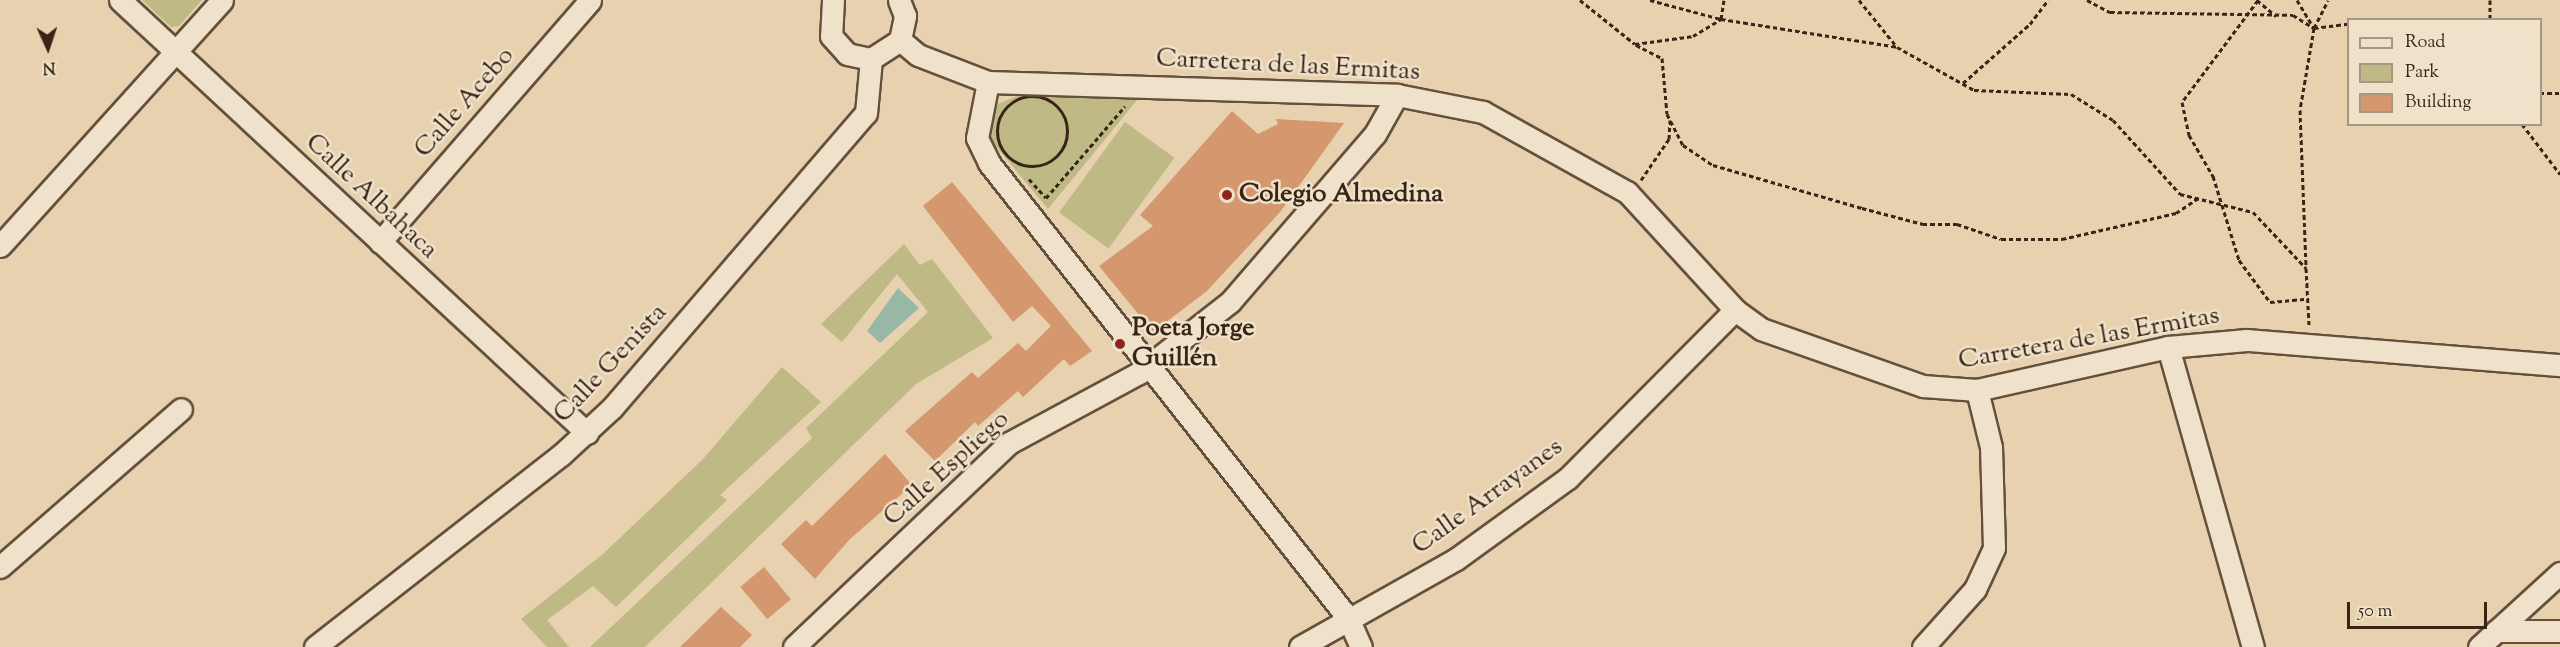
<!DOCTYPE html>
<meta charset="utf-8">
<style>
body{margin:0}
#map{position:relative;width:2560px;height:647px;overflow:hidden;background:#e7d1ae;font-family:"Sorts Mill Goudy",serif}
div>[style]{position:absolute}
[style*='--x']{left:calc(var(--x)*1px);top:calc(var(--y)*1px);width:calc(var(--w)*1px);rotate:calc(var(--a)*1deg)}
.green>*{inset:0;background:#beb985;transform-origin:0 0}
.water>*{inset:0;background:#98b8a5}
.building>*{inset:0;background:#d5976e;transform-origin:0 0}
.path>*{height:3px;margin-top:-1.5px;transform-origin:0;background:repeating-linear-gradient(90deg,#392517 0 4.5px,transparent 0 7.5px)}
.path>.ring{margin:-1.5px;padding:0;box-sizing:content-box;background:none;border:3px solid #392517;border-radius:50%}
.roads{filter:drop-shadow(2px 0 #64503d) drop-shadow(-2px 0 #64503d) drop-shadow(0 2px #64503d) drop-shadow(0 -2px #64503d)}
.minor>*{height:21px;margin:-10.5px;padding:0 10.5px;transform-origin:10.5px;border-radius:10.5px;background:#efe1ca}
.dots>*{width:16px;height:16px;translate:-50% -50%;box-sizing:border-box;border:3px solid #efe1ca;border-radius:50%}
span{translate:-50% -50%;white-space:nowrap;text-align:center;line-height:1.15;-webkit-text-stroke:5px #efe1ca;paint-order:stroke}
.street-label{font-size:26px;color:#392517}
.poi-label{font-size:26px;color:#392517;font-weight:700}
.left{translate:0 -50%;text-align:left}
.legend{position:absolute;left:2347px;top:18px;width:195px;height:108px;box-sizing:border-box;background:#efe1ca;border:2px solid #a69682;margin:0;padding:8px 10px;list-style:none;font-size:18px;color:#392517}
.legend li{display:flex;align-items:center;gap:12px;height:30px}
.legend b{width:30px;border:2px solid #a69682}
.north{position:absolute;left:18px;top:18px;width:60px;height:60px;-webkit-text-stroke:4px #efe1ca;paint-order:stroke;rotate:177deg;font-size:16px;font-weight:700;line-height:24px;text-align:center;color:#392517}
.north::after{content:'';display:block;margin:auto;width:21px;height:27px;background:#392517;clip-path:polygon(50% 0,100% 100%,50% 72%,0 100%)}
.scale{position:absolute;left:2347px;top:602px;width:140px;height:27px;box-sizing:border-box;border:3px solid #392517;border-top:0;padding-left:8px;font-size:18px;line-height:21px;white-space:nowrap;color:#392517;-webkit-text-stroke:4px #efe1ca;paint-order:stroke}
</style>
<div id="map">
<div class="green">
<div style="clip-path:polygon(142px 0,202px 0,179px 26px,171px 27px)"></div>
<div style="clip-path:polygon(1026px 92px,1138px 99px,1048px 209px,990px 139px,989px 126px,998px 104px)"></div>
<div style="left:1125px;top:122px;width:61px;height:112px;rotate:36deg"></div>
<div style="clip-path:polygon(904px 244px,920px 265px,932px 259px,993px 338px,916px 384px,645px 647px,590px 647px,812px 438px,806px 428px,928px 312px,897px 274px,842px 342px,821px 324px)"></div>
<div style="clip-path:polygon(782px 367px,821px 402px,720px 495px,727px 500px,616px 607px,593px 586px,547px 620px,569px 647px,547px 647px,521px 619px,603px 554px,703px 459px)"></div>
</div>
<div class="water">
<div style="clip-path:polygon(898px 288px,919px 308px,880px 343px,867px 331px)"></div>
</div>
<div class="building">
<div style="clip-path:polygon(1232px 111px,1258px 134px,1278px 124px,1276px 119px,1344px 123px,1281px 211px,1207px 291px,1153px 332px,1099px 266px,1153px 226px,1140px 215px)"></div>
<div style="clip-path:polygon(952px 182px,1092px 351px,1070px 366px,1064px 359px,1023px 397px,1018px 391px,978px 426px,975px 422px,935px 461px,905px 431px,972px 372px,978px 378px,1018px 343px,1026px 351px,1051px 326px,1032px 306px,1013px 322px,923px 206px)"></div>
<div style="clip-path:polygon(885px 454px,912px 485px,850px 539px,815px 579px,781px 544px,806px 520px,812px 526px)"></div>
<div style="left:764px;top:567px;width:42px;height:31px;rotate:50deg"></div>
<div style="clip-path:polygon(721px 607px,752px 635px,740px 647px,680px 647px)"></div>
</div>
<div class="path">
<div style="--x:1580;--y:0;--w:70;--a:38.7"></div>
<div style="--x:1635;--y:44;--w:59;--a:-7.9"></div>
<div style="--x:1693;--y:36;--w:33;--a:-31"></div>
<div style="--x:1721;--y:19;--w:178;--a:9"></div>
<div style="--x:1897;--y:47;--w:88;--a:29.2"></div>
<div style="--x:1974;--y:90;--w:97;--a:2.4"></div>
<div style="--x:2071;--y:94;--w:49;--a:31.8"></div>
<div style="--x:2113;--y:120;--w:100;--a:47.8"></div>
<div style="--x:2180;--y:194;--w:75;--a:13.9"></div>
<div style="--x:2253;--y:212;--w:77;--a:46.6"></div>
<div style="--x:2306;--y:268;--w:57;--a:87"></div>
<div style="--x:1650;--y:0;--w:73;--a:15"></div>
<div style="--x:1721;--y:19;--w:19;--a:-81"></div>
<div style="--x:1859;--y:0;--w:60;--a:51"></div>
<div style="--x:2087;--y:0;--w:26;--a:28"></div>
<div style="--x:2110;--y:12;--w:183;--a:0.9"></div>
<div style="--x:2293;--y:15;--w:25;--a:32"></div>
<div style="--x:2314;--y:28;--w:34;--a:-7"></div>
<div style="--x:2257;--y:0;--w:25;--a:40"></div>
<div style="--x:2258;--y:0;--w:127;--a:126.7"></div>
<div style="--x:2182;--y:102;--w:34;--a:78"></div>
<div style="--x:2189;--y:135;--w:48;--a:59.7"></div>
<div style="--x:2213;--y:176;--w:88;--a:72.8"></div>
<div style="--x:2239;--y:260;--w:52;--a:53.6"></div>
<div style="--x:2270;--y:302;--w:37;--a:-5"></div>
<div style="--x:2297;--y:0;--w:33;--a:59"></div>
<div style="--x:2314;--y:28;--w:83;--a:99.7"></div>
<div style="--x:2300;--y:110;--w:158;--a:87.8"></div>
<div style="--x:2490;--y:0;--w:20;--a:90"></div>
<div style="--x:2314;--y:28;--w:31;--a:-63"></div>
<div style="--x:1636;--y:45;--w:29;--a:27"></div>
<div style="--x:1662;--y:58;--w:56;--a:84.9"></div>
<div style="--x:1667;--y:114;--w:35;--a:63"></div>
<div style="--x:1683;--y:145;--w:36;--a:34"></div>
<div style="--x:1713;--y:165;--w:155;--a:16.1"></div>
<div style="--x:1862;--y:208;--w:63;--a:14.7"></div>
<div style="--x:1923;--y:224;--w:34;--a:0"></div>
<div style="--x:1957;--y:224;--w:46;--a:18.8"></div>
<div style="--x:2001;--y:239;--w:61;--a:0"></div>
<div style="--x:2062;--y:239;--w:117;--a:-12.8"></div>
<div style="--x:2176;--y:213;--w:27;--a:-34"></div>
<div style="--x:1963;--y:83;--w:89;--a:-41.4"></div>
<div style="--x:2030;--y:24;--w:30;--a:-53"></div>
<div style="--x:2540;--y:93;--w:20;--a:0"></div>
<div class="ring" style="left:997px;top:96px;width:67px;height:67px"></div>
<div style="--x:2522;--y:124;--w:63;--a:52.8"></div>
<div style="--x:1029;--y:179;--w:25;--a:48"></div>
<div style="--x:1046;--y:198;--w:121;--a:-49.3"></div>
<div style="--x:1641;--y:180;--w:50;--a:-55.7"></div>
<div style="--x:1669;--y:139;--w:19;--a:-87"></div>
</div>
<div class="roads">
<div class="minor">
<div style="--x:120;--y:0;--w:637;--a:42.84"></div>
<div style="--x:833;--y:0;--w:36;--a:93"></div>
<div style="--x:831;--y:36;--w:24;--a:48"></div>
<div style="--x:847;--y:54;--w:25;--a:12"></div>
<div style="--x:871;--y:59;--w:35;--a:-33"></div>
<div style="--x:900;--y:40;--w:25;--a:-78"></div>
<div style="--x:905;--y:16;--w:17;--a:-111"></div>
<div style="--x:900;--y:40;--w:23;--a:40"></div>
<div style="--x:918;--y:55;--w:75;--a:21.1"></div>
<div style="--x:988;--y:82;--w:409;--a:1.8"></div>
<div style="--x:1397;--y:95;--w:88;--a:11.2"></div>
<div style="--x:1483;--y:112;--w:165;--a:29.1"></div>
<div style="--x:1627;--y:192;--w:160;--a:47.5"></div>
<div style="--x:1735;--y:310;--w:32;--a:36"></div>
<div style="--x:1761;--y:329;--w:172;--a:19.4"></div>
<div style="--x:1923;--y:386;--w:54;--a:4.2"></div>
<div style="--x:1977;--y:390;--w:196;--a:-12.7"></div>
<div style="--x:2168;--y:347;--w:79;--a:-5.1"></div>
<div style="--x:2247;--y:340;--w:314;--a:4.6"></div>
<div style="--x:988;--y:82;--w:57;--a:101.1"></div>
<div style="--x:977;--y:138;--w:28;--a:64"></div>
<div style="--x:989;--y:163;--w:580;--a:51.73"></div>
<div style="--x:1348;--y:618;--w:32;--a:66"></div>
<div style="--x:380;--y:242;--w:320;--a:-49"></div>
<div style="--x:0;--y:246;--w:331;--a:-47.9"></div>
<div style="--x:2168;--y:347;--w:312;--a:74.2"></div>
<div style="--x:0;--y:567;--w:240;--a:-41.1"></div>
<div style="--x:2496;--y:631;--w:64;--a:0"></div>
<div style="--x:315;--y:647;--w:312;--a:-38"></div>
<div style="--x:561;--y:455;--w:69;--a:-42.7"></div>
<div style="--x:612;--y:408;--w:389;--a:-49.3"></div>
<div style="--x:866;--y:113;--w:54;--a:-84.7"></div>
<div style="--x:794;--y:647;--w:296;--a:-43.5"></div>
<div style="--x:1009;--y:443;--w:148;--a:-28.3"></div>
<div style="--x:1139;--y:373;--w:115;--a:-38"></div>
<div style="--x:1230;--y:302;--w:222;--a:-49.2"></div>
<div style="--x:1375;--y:134;--w:45;--a:-60.6"></div>
<div style="--x:1300;--y:647;--w:179;--a:-29.4"></div>
<div style="--x:1456;--y:559;--w:138;--a:-35.9"></div>
<div style="--x:1568;--y:478;--w:237;--a:-45.2"></div>
<div style="--x:1923;--y:647;--w:78;--a:-48.1"></div>
<div style="--x:1975;--y:589;--w:45;--a:-65.1"></div>
<div style="--x:1994;--y:548;--w:101;--a:-91.7"></div>
<div style="--x:1991;--y:447;--w:59;--a:-103.8"></div>
<div style="--x:2479;--y:647;--w:110;--a:-42.4"></div>
</div>
</div>
<div class="dots">
<div style="left:1227px;top:195px;background:#8f2418"></div>
<div style="left:1120px;top:344px;background:#8f2418"></div>
</div>
<div class="street-label">
<span style="left:1288px;top:66px;rotate:3deg">Carretera de las Ermitas</span>
<span style="left:465px;top:103px;rotate:-49deg">Calle Acebo</span>
<span style="left:371px;top:197px;rotate:43deg">Calle Albahaca</span>
<span style="left:2089px;top:339px;rotate:-10deg">Carretera de las Ermitas</span>
<span style="left:611px;top:364px;rotate:-47deg">Calle Genista</span>
<span style="left:947px;top:469px;rotate:-42deg">Calle Espliego</span>
<span style="left:1488px;top:497px;rotate:-36deg">Calle Arrayanes</span>
</div>
<div class="poi-label">
<span class="left" style="left:1239px;top:195px">Colegio Almedina</span>
<span class="left" style="left:1132px;top:344px">Poeta Jorge<br>Guillén</span>
</div>
<ul class="legend">
<li><b style="height:8px;background:#efe1ca"></b>Road</li>
<li><b style="height:16px;background:#beb985"></b>Park</li>
<li><b style="height:16px;background:#d5976e"></b>Building</li>
</ul>
<div class="north">N</div>
<div class="scale">50 m</div>
</div>
